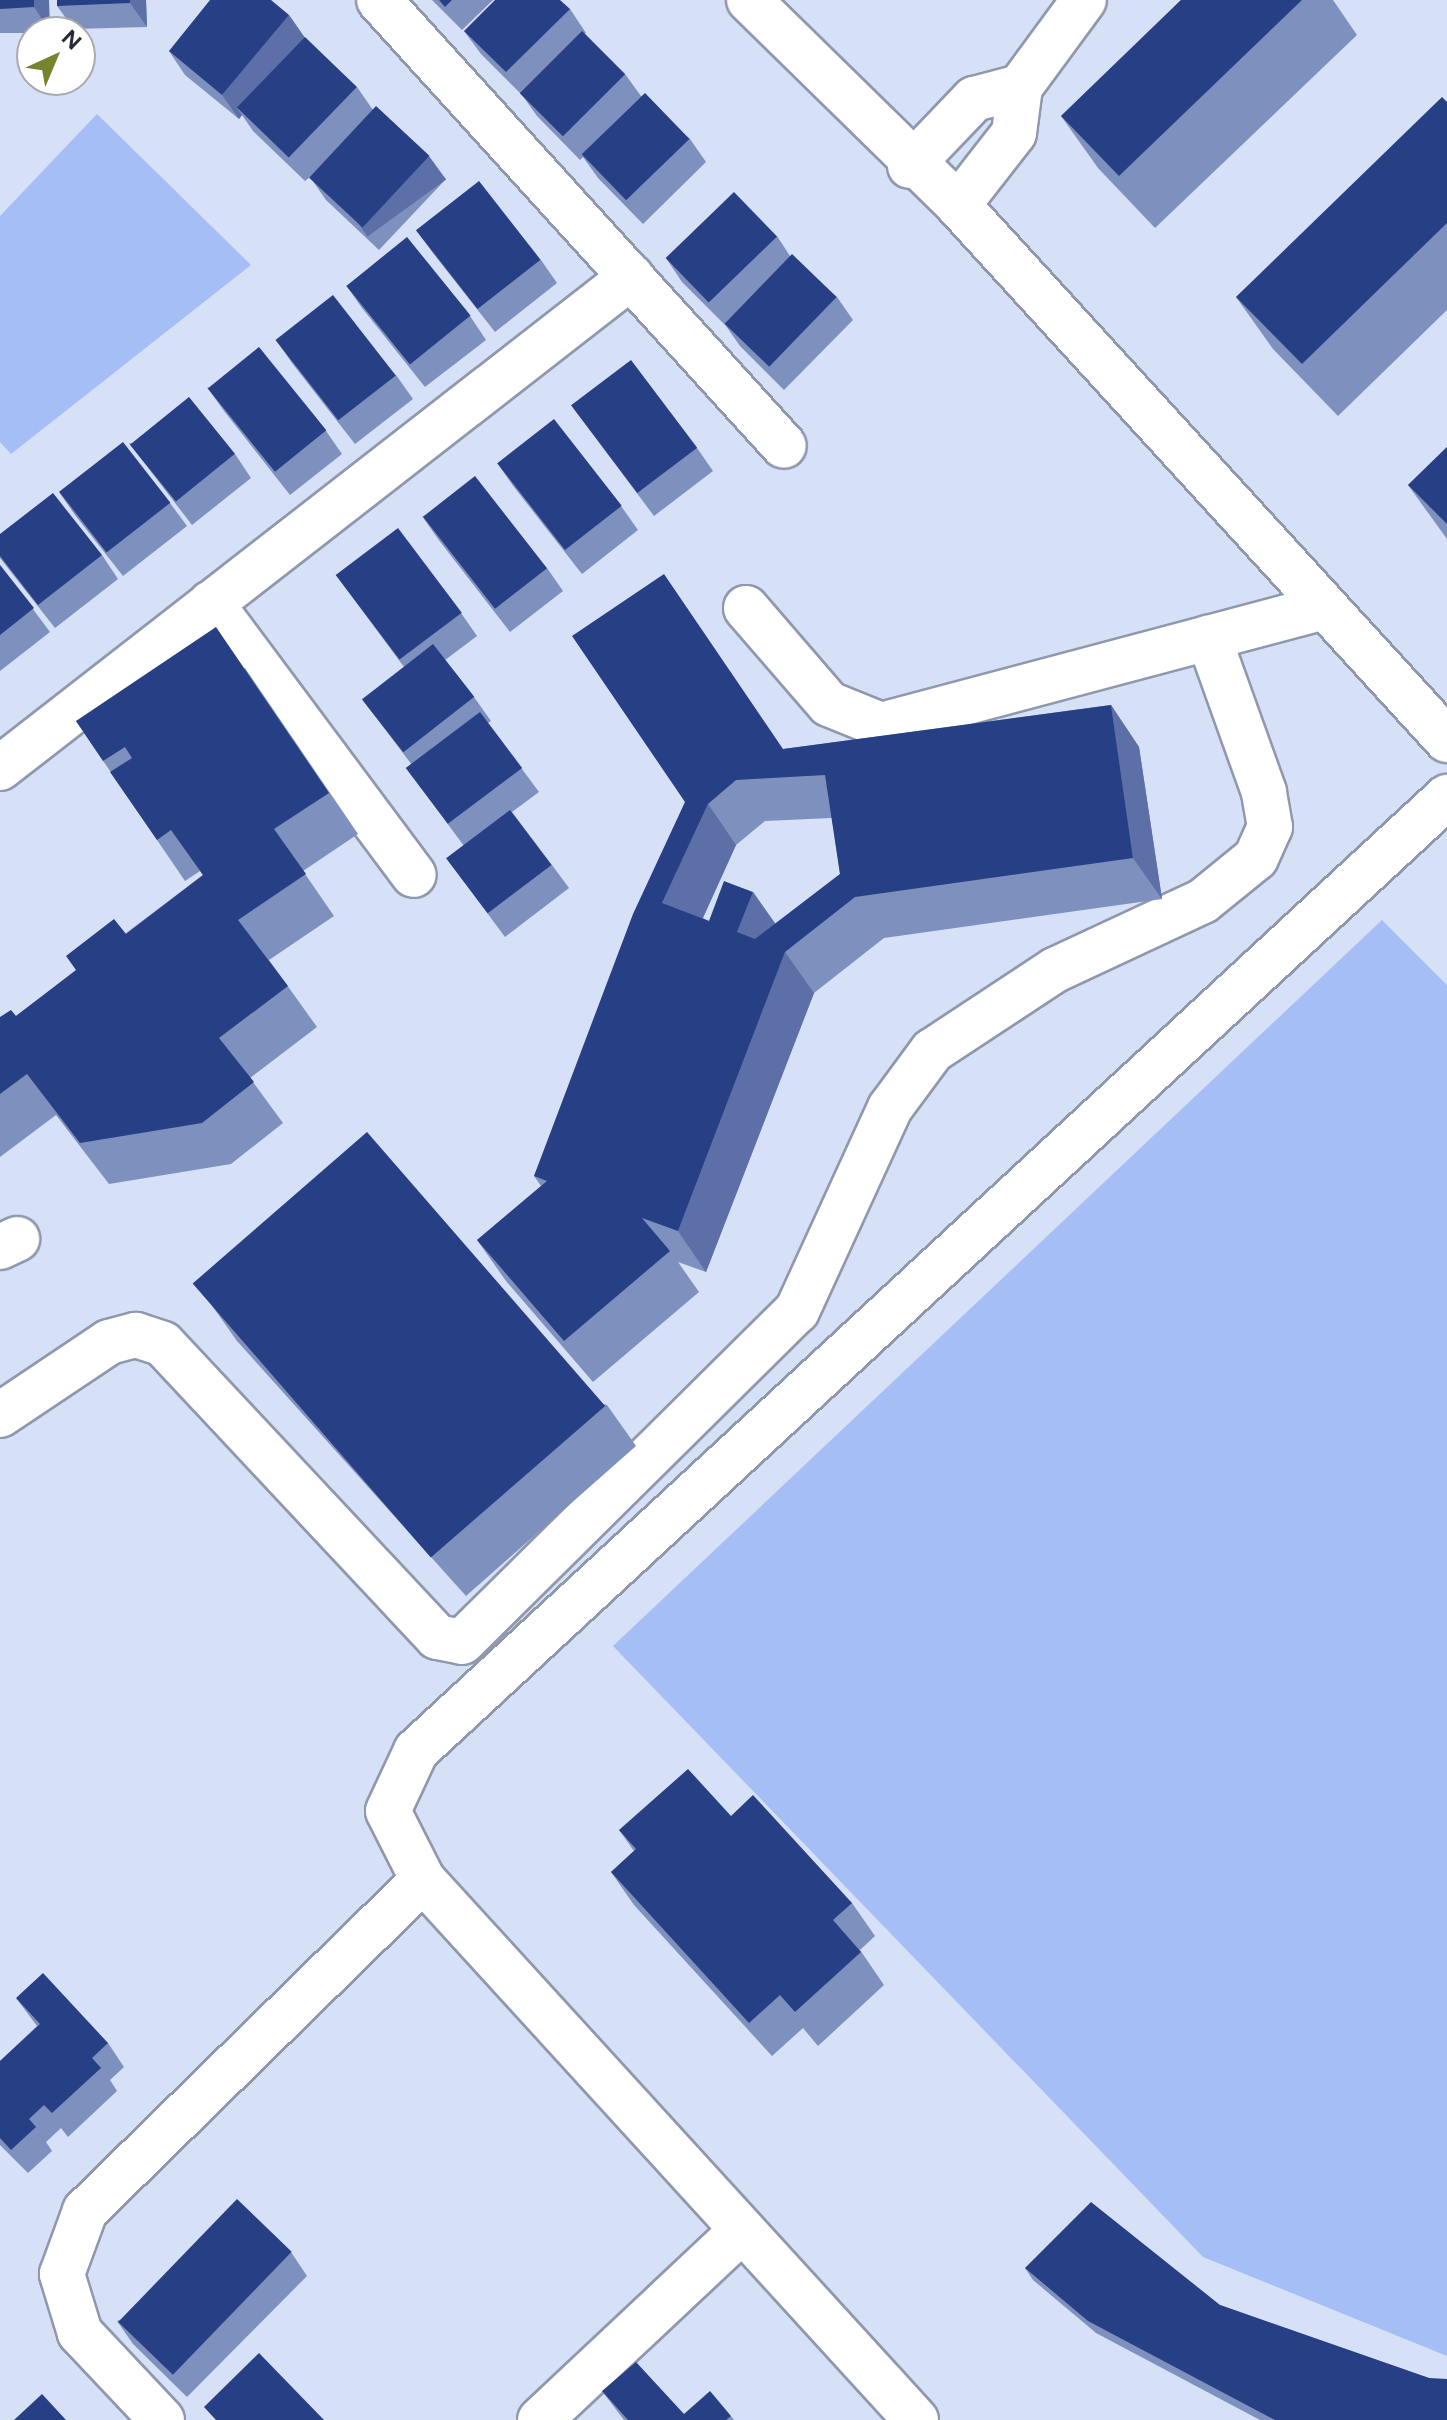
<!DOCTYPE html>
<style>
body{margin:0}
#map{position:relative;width:1447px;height:2420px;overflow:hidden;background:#d6e0f7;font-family:Figtree,sans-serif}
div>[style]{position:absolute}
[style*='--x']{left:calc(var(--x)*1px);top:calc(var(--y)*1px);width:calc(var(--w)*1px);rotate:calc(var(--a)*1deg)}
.green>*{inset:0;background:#a6bef6}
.roads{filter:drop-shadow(2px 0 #8f98ad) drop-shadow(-2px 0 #8f98ad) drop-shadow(0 2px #8f98ad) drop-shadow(0 -2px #8f98ad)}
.minor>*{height:44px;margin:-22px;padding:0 22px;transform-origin:22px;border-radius:22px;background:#fff}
.wall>*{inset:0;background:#7e90be;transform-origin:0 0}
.shaded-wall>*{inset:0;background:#5c6fa6;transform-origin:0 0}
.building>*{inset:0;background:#273f84;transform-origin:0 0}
span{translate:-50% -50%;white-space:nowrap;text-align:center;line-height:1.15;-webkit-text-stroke:8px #fff;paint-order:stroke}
.north{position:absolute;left:16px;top:16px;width:80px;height:80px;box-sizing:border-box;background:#fff;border:2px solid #a9aaae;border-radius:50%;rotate:44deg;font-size:22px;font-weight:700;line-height:32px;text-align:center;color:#272b34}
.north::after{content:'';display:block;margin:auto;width:28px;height:36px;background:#77832f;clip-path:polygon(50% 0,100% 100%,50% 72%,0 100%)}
</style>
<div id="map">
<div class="green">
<div style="clip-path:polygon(97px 114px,251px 265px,11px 454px,0 442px,0 216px)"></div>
<div style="clip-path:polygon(1382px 920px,1447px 985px,1447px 2356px,1203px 2257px,613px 1646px)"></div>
</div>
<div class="roads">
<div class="minor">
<div style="--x:379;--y:0;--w:602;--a:47.76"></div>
<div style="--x:749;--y:0;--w:293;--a:44.4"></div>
<div style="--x:958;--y:205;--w:725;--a:47.57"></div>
<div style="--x:910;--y:166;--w:93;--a:-46.3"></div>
<div style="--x:974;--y:99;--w:48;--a:-14.6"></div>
<div style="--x:958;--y:205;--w:91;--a:-52.1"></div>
<div style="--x:1014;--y:133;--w:46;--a:-82.6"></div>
<div style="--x:1020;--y:87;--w:108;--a:-53.7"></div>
<div style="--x:211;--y:603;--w:339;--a:53.3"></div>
<div style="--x:746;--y:608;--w:127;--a:49.2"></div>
<div style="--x:829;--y:704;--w:56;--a:22"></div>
<div style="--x:881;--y:725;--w:459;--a:-14.9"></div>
<div style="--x:0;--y:768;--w:800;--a:-37.89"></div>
<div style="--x:0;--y:1247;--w:19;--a:-25"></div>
<div style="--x:0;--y:1415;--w:131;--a:-33.8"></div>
<div style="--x:109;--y:1342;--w:28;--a:-15"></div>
<div style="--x:136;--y:1335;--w:28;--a:18"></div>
<div style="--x:163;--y:1344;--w:401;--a:46.9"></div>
<div style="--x:437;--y:1637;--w:25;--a:11"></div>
<div style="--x:462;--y:1642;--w:471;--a:-44.7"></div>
<div style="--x:797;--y:1311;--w:223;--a:-65.4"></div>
<div style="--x:890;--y:1108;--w:71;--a:-53.6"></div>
<div style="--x:932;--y:1051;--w:147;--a:-33.4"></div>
<div style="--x:1055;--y:970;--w:163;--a:-25"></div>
<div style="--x:1203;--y:901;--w:68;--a:-39.1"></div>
<div style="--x:1256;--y:858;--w:34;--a:-66"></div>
<div style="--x:1270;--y:827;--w:36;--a:-100"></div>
<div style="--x:1264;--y:792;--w:164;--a:-109.7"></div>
<div style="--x:162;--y:2420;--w:120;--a:-133.3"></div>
<div style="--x:80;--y:2333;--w:62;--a:-107"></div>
<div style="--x:62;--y:2274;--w:67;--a:-69.9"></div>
<div style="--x:85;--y:2211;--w:473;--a:-44.4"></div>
<div style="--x:540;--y:2420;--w:277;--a:-43.2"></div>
<div style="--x:916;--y:2420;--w:731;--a:-132.39"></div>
<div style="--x:423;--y:1880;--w:77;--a:-116.9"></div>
<div style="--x:388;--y:1811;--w:66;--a:-65"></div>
<div style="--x:416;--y:1751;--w:1405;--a:-42.78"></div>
</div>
</div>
<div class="wall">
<div style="left:0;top:0;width:49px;height:33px"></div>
<div style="clip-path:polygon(57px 0,146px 0,147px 27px,74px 29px,57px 6px)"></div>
<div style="clip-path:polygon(432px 0,493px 0,462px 30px)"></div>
<div style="clip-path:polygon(1181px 0,1333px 0,1357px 35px,1155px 228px,1098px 168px,1061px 116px)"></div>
<div style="clip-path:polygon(570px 9px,586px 33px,585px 34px,625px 74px,641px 96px,690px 139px,706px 162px,643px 224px,598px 178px,583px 157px,580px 160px,537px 116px,522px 95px,481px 54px,464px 31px)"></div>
<div style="clip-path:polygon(289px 15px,305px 38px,357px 87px,373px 110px,446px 179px,379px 250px,326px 200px,310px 177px,305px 181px,253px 131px,242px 115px,239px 119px,185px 75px,169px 51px)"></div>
<div style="clip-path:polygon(1447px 102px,1447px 310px,1338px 416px,1273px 349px,1236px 297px)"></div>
<div style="clip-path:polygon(416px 230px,541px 260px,557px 283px,495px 332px,433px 253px)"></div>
<div style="clip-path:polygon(777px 236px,790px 256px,837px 297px,853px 320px,784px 390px,740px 346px,726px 326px,682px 282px,666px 258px)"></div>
<div style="clip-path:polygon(346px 285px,470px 316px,486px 340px,425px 387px,362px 308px)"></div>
<div style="clip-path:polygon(276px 340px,396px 375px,413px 399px,355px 444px,292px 363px)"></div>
<div style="clip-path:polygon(207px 387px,326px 431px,342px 454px,290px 495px,224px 411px)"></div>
<div style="clip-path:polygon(571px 405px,697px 448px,713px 471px,654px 516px)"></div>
<div style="clip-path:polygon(129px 443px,235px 454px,251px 478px,192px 525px)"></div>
<div style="clip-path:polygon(1447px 447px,1447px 539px,1408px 485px)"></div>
<div style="clip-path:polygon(497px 463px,621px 506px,638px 530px,582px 574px,514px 487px)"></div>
<div style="clip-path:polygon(59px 492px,170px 503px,187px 526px,123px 576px,75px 515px)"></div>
<div style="clip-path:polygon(422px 516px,547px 568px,563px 591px,510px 632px,438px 539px)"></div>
<div style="clip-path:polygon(0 534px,102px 555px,118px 579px,55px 628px,0 558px)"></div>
<div style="clip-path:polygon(0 565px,50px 632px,0 671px)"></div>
<div style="clip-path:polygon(336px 575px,461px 613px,477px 636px,445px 660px,474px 697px,491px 721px,488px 723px,539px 792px,512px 812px,552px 865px,569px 888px,505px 937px,447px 859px,464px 846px,407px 769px,412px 765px,362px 699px,404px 667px)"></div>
<div style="clip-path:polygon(245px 668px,358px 834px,303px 871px,334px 916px,269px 960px,317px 1027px,250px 1078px,283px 1123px,231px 1164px,109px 1184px,56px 1115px,0 1157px,0 1017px,16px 1016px,203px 875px,200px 871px,185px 881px,76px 721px)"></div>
<div style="clip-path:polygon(evenodd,1111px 705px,1139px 747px,1162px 899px,884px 938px,814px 993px,706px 1272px,678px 1262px,699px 1292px,593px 1382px,506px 1281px,477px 1240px,541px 1186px,534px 1176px,685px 802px,784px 749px,1111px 705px,832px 818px,840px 874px,775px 924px,753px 892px,709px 921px,703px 918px,736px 845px,765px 821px,832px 818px)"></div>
<div style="clip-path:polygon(208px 1300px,607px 1405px,636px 1446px,466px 1596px,237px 1341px)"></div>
<div style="clip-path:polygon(731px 1816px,852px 1903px,875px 1936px,860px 1950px,884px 1985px,818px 2046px,803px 2028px,772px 2056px,634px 1905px,611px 1872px,634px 1851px,619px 1830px)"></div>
<div style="clip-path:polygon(16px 1998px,108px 2043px,124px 2067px,110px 2080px,117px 2091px,68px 2137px,61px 2128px,46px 2142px,52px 2151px,28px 2173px,0 2145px,0 2061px,37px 2026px)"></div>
<div style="clip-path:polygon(291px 2252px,307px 2276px,187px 2397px,133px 2344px,117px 2321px)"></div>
<div style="clip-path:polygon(1025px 2268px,1220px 2305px,1429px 2378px,1447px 2420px,1260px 2420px,1096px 2333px,1033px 2280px)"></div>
<div style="clip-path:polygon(602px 2391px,684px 2414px,731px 2416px,734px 2420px,624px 2420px)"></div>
</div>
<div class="shaded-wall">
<div style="clip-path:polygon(34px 0,49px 0,50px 31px,34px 7px)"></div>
<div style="clip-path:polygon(130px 0,146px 0,147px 27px,130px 3px)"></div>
<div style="clip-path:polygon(289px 15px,305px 38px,237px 108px,242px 115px,239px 119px,222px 95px)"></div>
<div style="left:429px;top:156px;width:29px;height:97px;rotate:54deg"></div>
<div style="clip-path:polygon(1111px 705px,1139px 747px,1162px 899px,1133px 858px)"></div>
<div style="clip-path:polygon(708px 804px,736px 845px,691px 944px,662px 903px)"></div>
<div style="clip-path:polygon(753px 892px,782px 933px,766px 974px,737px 932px)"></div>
<div style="clip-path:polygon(785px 952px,814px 993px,706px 1272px,678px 1231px)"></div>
</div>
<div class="building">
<div style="clip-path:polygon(0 0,34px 0,34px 7px,0 9px)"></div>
<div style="clip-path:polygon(57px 0,130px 0,130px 3px,57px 6px)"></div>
<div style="clip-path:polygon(210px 0,271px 0,289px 15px,222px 95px,169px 51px)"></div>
<div style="clip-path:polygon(439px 0,452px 0,445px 7px)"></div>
<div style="clip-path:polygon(495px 0,560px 0,570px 9px,506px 72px,464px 31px)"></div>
<div style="clip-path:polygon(1181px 0,1302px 0,1119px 176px,1061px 116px)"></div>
<div style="left:582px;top:31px;width:61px;height:88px;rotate:45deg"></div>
<div style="left:305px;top:37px;width:72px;height:98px;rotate:44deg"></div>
<div style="left:645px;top:93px;width:64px;height:88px;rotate:46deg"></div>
<div style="clip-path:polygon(1442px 97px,1447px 102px,1447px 223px,1302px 364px,1236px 297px)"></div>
<div style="left:376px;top:106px;width:73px;height:98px;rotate:43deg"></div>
<div style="left:479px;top:181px;width:100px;height:80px;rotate:52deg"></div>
<div style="left:734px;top:192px;width:62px;height:95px;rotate:46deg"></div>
<div style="left:407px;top:237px;width:101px;height:78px;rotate:51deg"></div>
<div style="left:792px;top:254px;width:62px;height:97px;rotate:44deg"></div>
<div style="left:333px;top:295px;width:102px;height:73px;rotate:52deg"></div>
<div style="left:259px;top:347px;width:107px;height:66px;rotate:51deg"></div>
<div style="left:631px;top:360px;width:110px;height:75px;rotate:53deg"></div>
<div style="left:189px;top:397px;width:73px;height:76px;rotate:51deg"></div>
<div style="left:554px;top:419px;width:110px;height:72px;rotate:52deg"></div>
<div style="left:123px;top:442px;width:77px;height:81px;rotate:52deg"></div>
<div style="clip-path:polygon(1447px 447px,1447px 524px,1408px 485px)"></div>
<div style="left:475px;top:476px;width:117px;height:66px;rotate:52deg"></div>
<div style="clip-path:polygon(53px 493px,102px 555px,38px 605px,0 556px,0 534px)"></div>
<div style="left:398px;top:528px;width:106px;height:78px;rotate:53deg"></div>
<div style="clip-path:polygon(0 565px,34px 608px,0 635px)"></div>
<div style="clip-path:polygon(evenodd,664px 574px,783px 749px,1111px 705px,1133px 858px,855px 897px,785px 952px,678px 1231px,642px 1218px,670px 1251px,564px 1341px,477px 1240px,547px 1181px,534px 1176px,633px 914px,685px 802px,572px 636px,664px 574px,825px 775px,840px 874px,755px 939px,737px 932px,753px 892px,724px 881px,709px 921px,662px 903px,708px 804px,736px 780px,825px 775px)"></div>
<div style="clip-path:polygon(216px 627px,329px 793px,274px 829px,306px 874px,238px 920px,288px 986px,219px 1038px,254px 1082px,202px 1123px,80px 1143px,27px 1074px,0 1094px,0 1017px,11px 1010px,16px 1016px,76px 970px,66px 956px,114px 919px,126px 934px,203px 875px,171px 830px,157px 840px,110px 772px,132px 758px,125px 747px,103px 761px,76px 721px)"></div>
<div style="left:433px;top:644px;width:67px;height:90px;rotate:52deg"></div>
<div style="left:480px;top:712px;width:70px;height:93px;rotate:53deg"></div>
<div style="left:510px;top:810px;width:69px;height:80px;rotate:53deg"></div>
<div style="left:367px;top:1132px;width:363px;height:231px;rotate:49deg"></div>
<div style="clip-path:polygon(688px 1769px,731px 1816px,753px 1795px,852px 1903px,833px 1920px,861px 1952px,795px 2012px,780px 1995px,749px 2023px,611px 1872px,636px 1849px,619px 1830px)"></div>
<div style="clip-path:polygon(43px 1973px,108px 2043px,92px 2058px,101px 2068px,52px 2113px,44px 2105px,29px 2119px,36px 2127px,11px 2150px,0 2138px,0 2061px,40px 2024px,16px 1998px)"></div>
<div style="left:237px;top:2199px;width:76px;height:171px;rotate:44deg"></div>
<div style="clip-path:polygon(1091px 2202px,1220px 2305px,1429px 2378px,1447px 2379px,1447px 2420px,1275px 2420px,1088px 2321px,1025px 2268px)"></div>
<div style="clip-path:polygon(259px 2353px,324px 2420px,216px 2420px,204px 2407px)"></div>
<div style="clip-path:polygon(636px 2362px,684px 2414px,710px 2391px,731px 2416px,726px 2420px,628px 2420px,602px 2391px)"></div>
<div style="clip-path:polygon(42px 2394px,66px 2420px,14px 2420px)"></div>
</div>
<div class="north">N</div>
</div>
